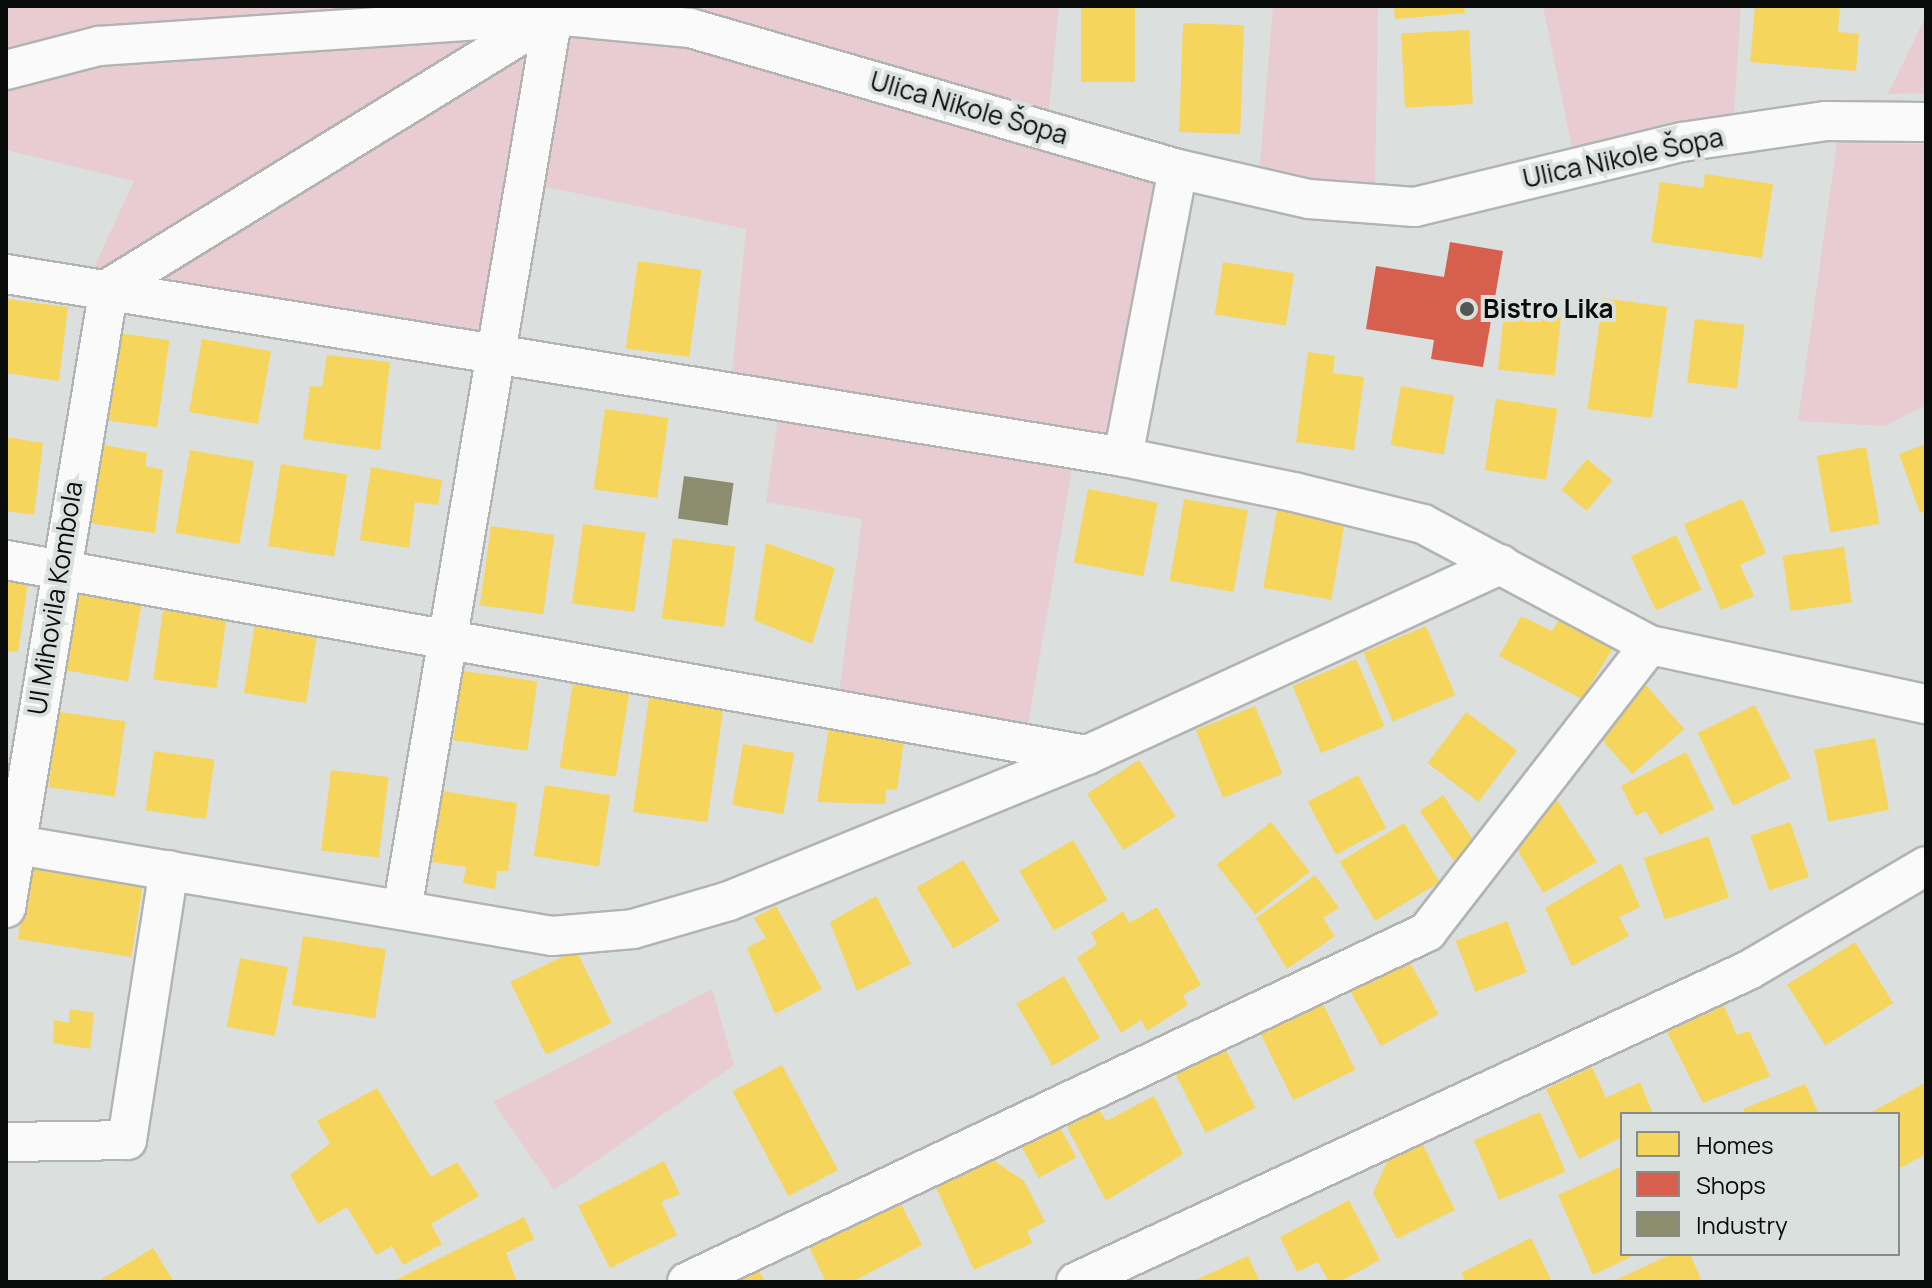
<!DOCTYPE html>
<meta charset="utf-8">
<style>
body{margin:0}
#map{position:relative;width:1932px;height:1288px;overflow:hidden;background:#dbdfdd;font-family:Manrope,sans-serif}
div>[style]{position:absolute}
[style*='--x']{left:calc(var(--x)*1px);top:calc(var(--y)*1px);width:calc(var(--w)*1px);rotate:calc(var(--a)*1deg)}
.green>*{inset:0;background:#e9cbd2}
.homes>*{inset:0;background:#f6d55c;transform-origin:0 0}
.shops>*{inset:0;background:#d6604d}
.industry>*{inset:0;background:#8c8c6e;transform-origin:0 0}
.roads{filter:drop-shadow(2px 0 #b1b4b3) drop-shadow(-2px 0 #b1b4b3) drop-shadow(0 2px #b1b4b3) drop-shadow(0 -2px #b1b4b3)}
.minor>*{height:38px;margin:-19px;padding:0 19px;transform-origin:19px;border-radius:19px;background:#fafafa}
.dots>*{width:22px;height:22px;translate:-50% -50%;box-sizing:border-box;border:4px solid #dae0dd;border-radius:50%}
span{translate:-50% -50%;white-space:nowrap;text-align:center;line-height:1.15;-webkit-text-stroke:8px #dae0dd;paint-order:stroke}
.street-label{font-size:26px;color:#0a0c0b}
.poi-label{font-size:26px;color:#0a0c0b;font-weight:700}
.left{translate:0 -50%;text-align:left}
.frame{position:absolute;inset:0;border:8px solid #0a0c0b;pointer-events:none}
.legend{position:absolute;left:1620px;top:1112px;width:280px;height:144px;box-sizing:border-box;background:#dae0dd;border:2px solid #878b89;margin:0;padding:10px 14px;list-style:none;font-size:24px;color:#0a0c0b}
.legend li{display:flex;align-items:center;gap:16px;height:40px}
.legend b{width:40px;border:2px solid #878b89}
</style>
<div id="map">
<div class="green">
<div style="clip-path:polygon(6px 6px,1059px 6px,1047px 130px,1178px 169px,1123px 457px,1075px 451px,1025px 742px,837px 708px,862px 519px,766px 502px,780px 404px,730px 394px,746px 229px,523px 182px,495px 360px,91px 274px,134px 181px,6px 150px)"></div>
<div style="clip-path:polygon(1273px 6px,1378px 6px,1375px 186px,1259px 175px)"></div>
<div style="clip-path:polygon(1543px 6px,1741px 6px,1734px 113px,1572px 147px)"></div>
<div style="clip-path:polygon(1926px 16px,1926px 93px,1888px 94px)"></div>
<div style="clip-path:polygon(1837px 143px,1926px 144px,1926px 405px,1885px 426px,1798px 421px)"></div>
<div style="clip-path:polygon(712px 989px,734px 1065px,554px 1190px,493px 1102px)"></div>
</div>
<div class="homes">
<div style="left:1081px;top:6px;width:54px;height:76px"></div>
<div style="clip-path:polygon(1394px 6px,1464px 6px,1465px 13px,1395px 19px)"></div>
<div style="clip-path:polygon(1755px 6px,1840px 6px,1838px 32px,1859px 34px,1856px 71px,1750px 62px)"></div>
<div style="left:1183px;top:23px;width:61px;height:109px;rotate:2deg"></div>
<div style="left:1469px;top:30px;width:74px;height:68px;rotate:87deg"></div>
<div style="clip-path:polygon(1705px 174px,1773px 184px,1762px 258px,1651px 242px,1660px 182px,1703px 188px)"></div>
<div style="left:638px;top:261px;width:64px;height:88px;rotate:8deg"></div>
<div style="left:1223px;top:262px;width:72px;height:53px;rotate:9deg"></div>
<div style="left:1603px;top:298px;width:65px;height:112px;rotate:8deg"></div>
<div style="clip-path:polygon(6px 299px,68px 307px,59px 381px,6px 373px)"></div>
<div style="left:1505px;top:304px;width:57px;height:66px;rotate:6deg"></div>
<div style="left:1695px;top:319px;width:50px;height:64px;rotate:7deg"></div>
<div style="left:111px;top:332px;width:59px;height:88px;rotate:8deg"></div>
<div style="left:202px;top:339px;width:70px;height:74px;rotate:10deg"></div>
<div style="clip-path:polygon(1308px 352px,1335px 356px,1333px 373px,1364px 377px,1354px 450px,1296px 442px)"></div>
<div style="clip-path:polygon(327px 355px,390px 362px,380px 450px,303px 439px,310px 386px,322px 387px)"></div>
<div style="left:1401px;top:386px;width:54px;height:60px;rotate:10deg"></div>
<div style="left:1496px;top:399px;width:62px;height:72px;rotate:9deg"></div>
<div style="left:605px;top:409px;width:64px;height:81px;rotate:8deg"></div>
<div style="clip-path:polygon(6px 437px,43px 443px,34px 515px,6px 511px)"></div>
<div style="clip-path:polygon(93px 443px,147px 453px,145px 466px,163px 470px,155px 533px,83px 522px)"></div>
<div style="clip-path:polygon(1926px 444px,1926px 510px,1920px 513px,1899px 454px)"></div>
<div style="left:1866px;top:447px;width:78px;height:50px;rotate:80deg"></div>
<div style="left:190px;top:450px;width:65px;height:84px;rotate:10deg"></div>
<div style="left:1587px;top:459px;width:33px;height:40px;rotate:40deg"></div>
<div style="left:281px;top:464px;width:67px;height:83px;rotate:9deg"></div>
<div style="clip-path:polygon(371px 467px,442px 480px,438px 505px,415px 502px,409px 548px,360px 540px)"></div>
<div style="left:1088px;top:489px;width:71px;height:75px;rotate:11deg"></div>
<div style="left:1184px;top:499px;width:65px;height:83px;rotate:10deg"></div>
<div style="clip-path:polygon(1742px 499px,1766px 553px,1740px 565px,1754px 596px,1721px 610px,1684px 524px)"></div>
<div style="left:1277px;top:510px;width:69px;height:79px;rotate:10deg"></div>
<div style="left:583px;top:524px;width:63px;height:80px;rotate:8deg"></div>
<div style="left:491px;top:526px;width:64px;height:80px;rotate:8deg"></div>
<div style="left:1676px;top:535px;width:60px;height:50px;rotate:65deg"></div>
<div style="left:673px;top:538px;width:63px;height:81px;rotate:8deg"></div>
<div style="clip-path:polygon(766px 543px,835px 568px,812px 644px,754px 620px)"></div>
<div style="left:1844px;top:547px;width:56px;height:62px;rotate:82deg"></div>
<div style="clip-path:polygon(6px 573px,29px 576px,18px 652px,6px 651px)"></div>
<div style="left:77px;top:590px;width:66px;height:81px;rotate:10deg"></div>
<div style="left:164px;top:603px;width:64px;height:77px;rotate:8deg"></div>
<div style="clip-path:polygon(1565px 610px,1617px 641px,1582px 699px,1499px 656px,1521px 616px,1552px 631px)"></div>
<div style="left:256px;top:617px;width:63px;height:77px;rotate:9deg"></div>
<div style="left:1426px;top:626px;width:75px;height:68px;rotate:67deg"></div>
<div style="left:1356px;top:659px;width:73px;height:69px;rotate:67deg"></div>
<div style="left:463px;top:671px;width:75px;height:70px;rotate:8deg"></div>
<div style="left:574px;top:677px;width:57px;height:92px;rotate:9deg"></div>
<div style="left:1639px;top:677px;width:69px;height:69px;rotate:49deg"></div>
<div style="left:649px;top:698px;width:75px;height:115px;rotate:8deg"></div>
<div style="left:1755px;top:705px;width:81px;height:64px;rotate:64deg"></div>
<div style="left:1255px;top:706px;width:73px;height:64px;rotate:68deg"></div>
<div style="left:59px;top:712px;width:67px;height:76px;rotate:8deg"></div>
<div style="left:1466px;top:712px;width:64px;height:64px;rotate:37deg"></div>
<div style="clip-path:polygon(831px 715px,906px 727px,897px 790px,886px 789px,885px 804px,817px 802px)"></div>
<div style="left:1875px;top:738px;width:73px;height:62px;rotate:79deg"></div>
<div style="left:743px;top:744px;width:52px;height:62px;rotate:10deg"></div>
<div style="left:154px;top:751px;width:61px;height:60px;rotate:8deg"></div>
<div style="clip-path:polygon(1686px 752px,1714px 809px,1660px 835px,1646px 811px,1636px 816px,1621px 786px)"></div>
<div style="left:1139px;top:760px;width:67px;height:62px;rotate:57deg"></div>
<div style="left:331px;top:770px;width:58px;height:81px;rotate:7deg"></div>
<div style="left:1358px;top:775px;width:60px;height:57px;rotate:62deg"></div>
<div style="left:545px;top:785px;width:66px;height:72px;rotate:9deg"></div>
<div style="clip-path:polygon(442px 791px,517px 803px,508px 871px,497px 871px,495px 889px,463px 883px,466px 867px,432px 862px)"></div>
<div style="left:1443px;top:795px;width:60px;height:28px;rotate:56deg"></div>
<div style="clip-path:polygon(1557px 800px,1597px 862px,1543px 893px,1513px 842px)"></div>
<div style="left:1271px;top:822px;width:63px;height:69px;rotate:52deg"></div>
<div style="left:1790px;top:822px;width:58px;height:42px;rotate:71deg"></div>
<div style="left:1404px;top:823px;width:69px;height:75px;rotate:59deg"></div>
<div style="left:1708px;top:836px;width:65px;height:68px;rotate:71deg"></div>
<div style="left:1073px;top:840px;width:69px;height:62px;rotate:60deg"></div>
<div style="left:963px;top:860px;width:71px;height:54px;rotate:59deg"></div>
<div style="left:30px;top:862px;width:115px;height:78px;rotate:9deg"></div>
<div style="clip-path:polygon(1621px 863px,1640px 907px,1619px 917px,1629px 936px,1572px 966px,1545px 908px)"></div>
<div style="clip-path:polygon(1315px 875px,1339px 908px,1323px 918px,1335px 936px,1287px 969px,1256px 918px)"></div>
<div style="clip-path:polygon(876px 896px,911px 964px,857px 991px,830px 922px)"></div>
<div style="clip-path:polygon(776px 906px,822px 989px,775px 1014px,747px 948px,766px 938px,754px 918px)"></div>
<div style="clip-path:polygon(1157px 907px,1201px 985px,1183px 995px,1188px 1005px,1147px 1031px,1141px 1020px,1121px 1033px,1077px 958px,1097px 944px,1091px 933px,1123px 911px,1129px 923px)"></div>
<div style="left:1507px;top:921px;width:55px;height:55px;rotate:69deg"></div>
<div style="left:303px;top:936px;width:84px;height:70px;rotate:9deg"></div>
<div style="left:1855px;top:942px;width:72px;height:80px;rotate:58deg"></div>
<div style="left:576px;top:950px;width:81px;height:73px;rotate:64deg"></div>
<div style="left:240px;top:958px;width:49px;height:70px;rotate:11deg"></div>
<div style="left:1408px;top:959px;width:63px;height:66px;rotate:61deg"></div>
<div style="left:1064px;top:976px;width:72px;height:55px;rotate:60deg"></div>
<div style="left:1321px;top:1000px;width:78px;height:69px;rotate:64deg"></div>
<div style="clip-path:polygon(1721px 1000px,1737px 1035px,1749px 1031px,1770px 1076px,1703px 1103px,1665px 1028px)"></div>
<div style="clip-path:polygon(70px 1009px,94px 1013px,90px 1049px,53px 1043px,54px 1020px,69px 1023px)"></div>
<div style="left:1225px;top:1048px;width:67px;height:56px;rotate:63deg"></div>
<div style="left:782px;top:1065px;width:119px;height:56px;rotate:62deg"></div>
<div style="clip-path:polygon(1592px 1067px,1606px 1098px,1640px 1082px,1653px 1114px,1622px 1114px,1622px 1137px,1579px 1159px,1546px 1089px)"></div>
<div style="clip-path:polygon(1926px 1082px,1926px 1154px,1898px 1169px,1898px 1114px,1868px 1114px)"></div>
<div style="clip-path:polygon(1805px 1084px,1819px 1114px,1745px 1114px,1743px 1109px)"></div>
<div style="clip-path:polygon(377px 1088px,431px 1177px,457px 1162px,479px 1196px,431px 1224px,442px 1244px,403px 1265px,392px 1246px,376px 1255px,347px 1207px,318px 1224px,290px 1175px,330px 1143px,317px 1121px)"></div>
<div style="clip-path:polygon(1154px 1096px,1183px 1154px,1106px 1201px,1067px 1127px,1099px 1110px,1106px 1121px)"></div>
<div style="left:1540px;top:1112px;width:65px;height:72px;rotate:67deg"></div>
<div style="left:1058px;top:1124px;width:38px;height:43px;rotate:61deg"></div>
<div style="clip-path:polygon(1422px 1143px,1455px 1210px,1397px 1239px,1373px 1193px,1389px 1157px)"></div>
<div style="clip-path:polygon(984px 1154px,1024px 1181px,1045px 1222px,1027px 1231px,1032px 1243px,974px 1270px,932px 1179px)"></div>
<div style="clip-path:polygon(664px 1161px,680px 1194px,661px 1202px,677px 1235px,610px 1268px,578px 1206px)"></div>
<div style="clip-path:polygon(1622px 1166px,1622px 1254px,1637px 1254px,1593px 1275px,1558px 1195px)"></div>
<div style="clip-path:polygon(897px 1196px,922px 1245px,852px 1282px,826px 1282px,805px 1238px)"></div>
<div style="clip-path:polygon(1349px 1200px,1380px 1260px,1339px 1282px,1329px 1282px,1318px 1262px,1297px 1272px,1280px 1237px)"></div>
<div style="clip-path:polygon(524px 1217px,534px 1239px,506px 1253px,517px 1282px,391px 1282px)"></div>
<div style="clip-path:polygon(1531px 1238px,1552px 1282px,1466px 1282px,1461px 1273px)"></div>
<div style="clip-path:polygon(153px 1248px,174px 1282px,97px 1282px)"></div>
<div style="clip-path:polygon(1672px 1254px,1690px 1254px,1702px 1282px,1611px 1282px)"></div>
<div style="clip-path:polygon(750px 1255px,765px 1282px,697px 1282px)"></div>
<div style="clip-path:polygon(1248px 1256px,1260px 1282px,1191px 1282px)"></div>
</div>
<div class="shops">
<div style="clip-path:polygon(1450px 242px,1503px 251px,1483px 367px,1431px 359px,1434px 340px,1366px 329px,1376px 266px,1444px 277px)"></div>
</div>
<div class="industry">
<div style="left:684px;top:476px;width:50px;height:43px;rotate:8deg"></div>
</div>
<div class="roads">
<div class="minor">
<div style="--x:6;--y:70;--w:96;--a:-14.5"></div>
<div style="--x:99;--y:46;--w:455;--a:-3.9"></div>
<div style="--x:553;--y:15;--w:138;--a:5.4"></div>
<div style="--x:690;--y:28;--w:508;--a:16.12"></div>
<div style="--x:1178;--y:169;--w:134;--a:12.9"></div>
<div style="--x:1309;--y:199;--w:106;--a:4.3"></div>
<div style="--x:1415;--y:207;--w:275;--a:-13.7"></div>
<div style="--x:1682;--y:142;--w:146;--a:-8.3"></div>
<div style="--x:1826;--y:121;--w:100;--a:0.6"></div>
<div style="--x:6;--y:274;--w:1132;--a:9.3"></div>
<div style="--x:1123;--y:457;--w:175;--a:11.6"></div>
<div style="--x:1294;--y:492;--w:133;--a:13.9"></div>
<div style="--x:1423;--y:524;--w:257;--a:28.1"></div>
<div style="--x:1650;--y:645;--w:282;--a:12.1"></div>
<div style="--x:109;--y:288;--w:521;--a:-31.59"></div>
<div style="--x:1123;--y:457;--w:293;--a:-79.2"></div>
<div style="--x:6;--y:560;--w:1098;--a:10.23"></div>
<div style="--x:6;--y:843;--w:554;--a:9.67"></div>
<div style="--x:552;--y:936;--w:81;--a:-4.9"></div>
<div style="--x:633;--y:929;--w:100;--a:-16.3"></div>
<div style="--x:729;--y:901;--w:387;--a:-22.2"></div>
<div style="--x:1087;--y:755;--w:456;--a:-24.7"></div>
<div style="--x:6;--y:908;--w:628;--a:-80.57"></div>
<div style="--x:402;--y:910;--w:908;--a:-80.42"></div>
<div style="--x:6;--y:1142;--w:121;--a:-0.9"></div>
<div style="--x:127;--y:1140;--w:273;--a:-81.2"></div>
<div style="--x:687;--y:1282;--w:819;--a:-25.31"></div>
<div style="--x:1427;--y:932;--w:363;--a:-52.2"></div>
<div style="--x:1076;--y:1282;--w:742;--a:-24.87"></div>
<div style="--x:1749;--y:970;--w:205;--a:-30.4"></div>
</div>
</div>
<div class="dots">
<div style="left:1467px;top:309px;background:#535654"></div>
</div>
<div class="street-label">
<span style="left:969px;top:108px;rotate:16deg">Ulica Nikole Šopa</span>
<span style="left:1623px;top:158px;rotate:-12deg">Ulica Nikole Šopa</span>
<span style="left:55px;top:598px;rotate:-81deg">Ul Mihovila Kombola</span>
</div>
<div class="poi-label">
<span class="left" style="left:1483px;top:309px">Bistro Lika</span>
</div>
<div class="frame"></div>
<ul class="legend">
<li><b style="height:22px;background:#f6d55c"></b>Homes</li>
<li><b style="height:22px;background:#d6604d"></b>Shops</li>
<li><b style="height:22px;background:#8c8c6e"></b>Industry</li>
</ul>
</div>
